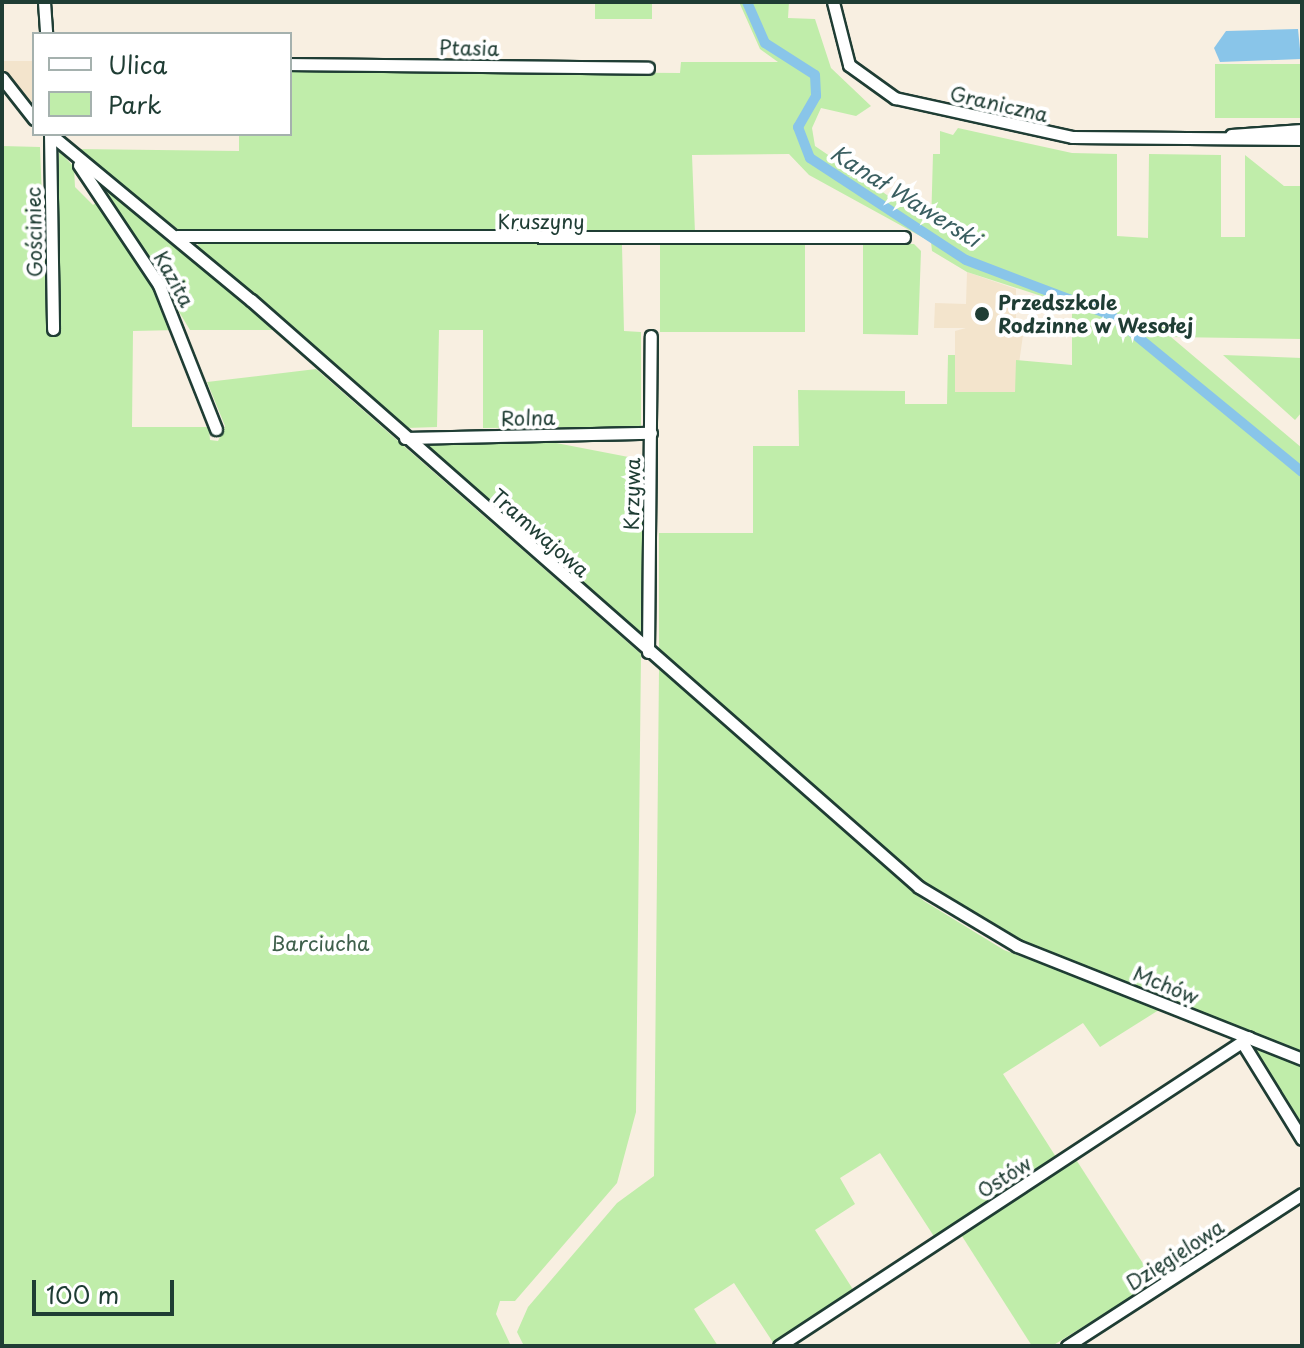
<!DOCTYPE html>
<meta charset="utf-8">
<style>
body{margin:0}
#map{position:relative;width:1304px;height:1348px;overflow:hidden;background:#f8efe1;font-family:"Playpen Sans",sans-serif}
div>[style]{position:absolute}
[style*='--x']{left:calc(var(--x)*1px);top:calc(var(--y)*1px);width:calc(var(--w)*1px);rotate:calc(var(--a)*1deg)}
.built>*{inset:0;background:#f3e4cc}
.green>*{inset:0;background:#c0edaa;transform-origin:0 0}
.water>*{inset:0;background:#89c5e9}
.canal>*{height:10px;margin:-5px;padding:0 5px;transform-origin:5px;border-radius:5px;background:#89c5e9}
.roads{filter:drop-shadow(2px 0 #1f3d34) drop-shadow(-2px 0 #1f3d34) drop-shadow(0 2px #1f3d34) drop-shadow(0 -2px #1f3d34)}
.minor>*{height:11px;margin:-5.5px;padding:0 5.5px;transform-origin:5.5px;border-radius:5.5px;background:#fff}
.dots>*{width:22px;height:22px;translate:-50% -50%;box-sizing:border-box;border:4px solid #fff;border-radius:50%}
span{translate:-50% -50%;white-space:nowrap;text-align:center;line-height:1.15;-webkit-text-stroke:8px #fff;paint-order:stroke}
.street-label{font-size:20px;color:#1f3d34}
.poi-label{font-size:20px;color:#1f3d34;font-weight:700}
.left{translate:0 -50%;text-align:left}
.park-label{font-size:20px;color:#3f604c}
.water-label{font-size:22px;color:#3a5f61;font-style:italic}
.frame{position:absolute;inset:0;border:4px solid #1f3d34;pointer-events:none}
.legend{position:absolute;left:32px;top:32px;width:260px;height:104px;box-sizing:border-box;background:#fff;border:2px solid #a5b1ae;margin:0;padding:10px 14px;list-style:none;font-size:24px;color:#1f3d34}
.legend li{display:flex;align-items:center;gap:16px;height:40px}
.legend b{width:40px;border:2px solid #a5b1ae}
.scale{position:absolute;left:32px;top:1280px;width:142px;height:36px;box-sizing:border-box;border:4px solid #1f3d34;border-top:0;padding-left:10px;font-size:24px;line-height:28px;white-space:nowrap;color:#1f3d34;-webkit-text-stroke:6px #fff;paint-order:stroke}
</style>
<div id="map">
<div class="built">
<div style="clip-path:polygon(2px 61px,34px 61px,34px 108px,2px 69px)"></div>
<div style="clip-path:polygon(967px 272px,1016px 289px,1016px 327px,1023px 335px,1015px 392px,955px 392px,955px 331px,966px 328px,934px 328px,935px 303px,966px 304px)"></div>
</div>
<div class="green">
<div style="left:595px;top:2px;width:57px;height:17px"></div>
<div style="clip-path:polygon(739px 2px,789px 2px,788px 18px,815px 19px,831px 68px,871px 106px,856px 116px,821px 108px,812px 128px,815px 146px,931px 225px,933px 154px,940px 154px,940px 131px,953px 135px,958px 128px,1072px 153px,1117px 154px,1117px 236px,1148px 238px,1149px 154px,1221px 155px,1221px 237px,1245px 237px,1245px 155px,1284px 186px,1302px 186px,1302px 339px,1171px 337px,1302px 448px,1302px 1053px,1014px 941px,923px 884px,659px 655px,659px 533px,753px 533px,753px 446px,799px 446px,798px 390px,905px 391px,905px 404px,947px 404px,948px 355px,955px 355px,955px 392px,1015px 392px,1016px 360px,1072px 365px,1072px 306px,967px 272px,932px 251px,931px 242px,809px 175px,789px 154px,692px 155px,695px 233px,646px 234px,179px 230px,76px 149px,239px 151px,239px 134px,290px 134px,290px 70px,680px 73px,681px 62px,778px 62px,760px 49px)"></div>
<div style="left:1215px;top:64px;width:87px;height:54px"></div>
<div style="clip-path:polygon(2px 146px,40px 147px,47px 329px,59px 328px,59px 151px,74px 167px,75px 187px,93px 205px,99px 200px,172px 316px,178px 330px,133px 331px,132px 427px,209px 427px,210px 440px,218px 441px,225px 426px,207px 382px,316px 369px,641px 654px,636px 1112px,617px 1183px,515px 1301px,500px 1301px,496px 1314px,511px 1346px,2px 1346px)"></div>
<div style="clip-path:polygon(101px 182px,274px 330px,190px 330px)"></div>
<div style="clip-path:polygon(199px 240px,622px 245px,624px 331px,641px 332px,641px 427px,483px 428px,483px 330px,439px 330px,437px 427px,406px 428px,197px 248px)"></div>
<div style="left:660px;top:243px;width:145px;height:89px"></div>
<div style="clip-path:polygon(863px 243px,914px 244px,921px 251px,918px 335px,863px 334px)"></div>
<div style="clip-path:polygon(1223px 355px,1302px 358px,1302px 412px,1295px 420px)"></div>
<div style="clip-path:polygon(419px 441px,551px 442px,644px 460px,642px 637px)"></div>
<div style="clip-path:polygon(659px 669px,924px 901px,1004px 950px,1162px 1008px,1100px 1047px,1083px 1023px,1003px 1074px,1056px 1157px,935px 1238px,880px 1153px,840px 1178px,855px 1204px,815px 1230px,854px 1291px,774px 1344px,734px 1283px,694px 1309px,718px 1346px,524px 1346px,517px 1332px,528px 1307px,617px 1203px,654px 1176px)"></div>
<div style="clip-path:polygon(1258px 1049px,1302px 1065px,1302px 1131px,1253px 1053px)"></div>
<div style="clip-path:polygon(1075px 1158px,1155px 1282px,1052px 1346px,1032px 1346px,960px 1233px)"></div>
</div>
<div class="water">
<div style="clip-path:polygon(1298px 29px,1301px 59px,1220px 62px,1214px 48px,1226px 31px)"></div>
</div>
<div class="canal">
<div style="--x:747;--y:2;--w:45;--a:66.3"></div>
<div style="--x:765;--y:43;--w:59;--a:32.6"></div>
<div style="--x:815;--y:75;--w:21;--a:87"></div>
<div style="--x:816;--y:96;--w:36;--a:120"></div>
<div style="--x:798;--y:127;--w:33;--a:69"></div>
<div style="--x:810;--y:158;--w:186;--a:33.2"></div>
<div style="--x:966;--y:260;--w:155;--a:20.8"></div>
<div style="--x:1111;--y:315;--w:247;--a:39.4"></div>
</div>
<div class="roads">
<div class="minor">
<div style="--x:44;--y:2;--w:32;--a:86"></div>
<div style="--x:833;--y:2;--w:65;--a:75.7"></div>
<div style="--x:849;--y:65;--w:57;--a:35.7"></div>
<div style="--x:895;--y:98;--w:181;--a:12.4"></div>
<div style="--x:1072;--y:137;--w:230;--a:0.5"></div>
<div style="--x:290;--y:64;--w:358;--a:0.6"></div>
<div style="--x:2;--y:78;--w:52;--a:52"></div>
<div style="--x:50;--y:134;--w:261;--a:39.6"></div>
<div style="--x:251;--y:300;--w:889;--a:41.31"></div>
<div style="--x:919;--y:887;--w:114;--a:31"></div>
<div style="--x:1017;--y:946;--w:307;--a:21.6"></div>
<div style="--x:50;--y:134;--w:195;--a:89.1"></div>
<div style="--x:1231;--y:135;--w:71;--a:-4"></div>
<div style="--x:79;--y:165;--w:144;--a:56.3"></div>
<div style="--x:159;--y:285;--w:155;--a:68.4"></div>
<div style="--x:177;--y:236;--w:727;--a:0.08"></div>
<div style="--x:405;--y:438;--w:246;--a:-1.2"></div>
<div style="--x:648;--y:652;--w:316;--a:-89.5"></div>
<div style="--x:1242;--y:1042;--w:114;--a:58.3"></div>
<div style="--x:779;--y:1346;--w:562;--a:-33.32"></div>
<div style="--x:1067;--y:1346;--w:280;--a:-32.9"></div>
</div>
</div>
<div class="dots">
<div style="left:982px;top:314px;background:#1f3d34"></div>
</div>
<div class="street-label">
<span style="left:469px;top:48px;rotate:1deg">Ptasia</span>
<span style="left:999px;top:104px;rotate:13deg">Graniczna</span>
<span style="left:541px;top:221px">Kruszyny</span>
<span style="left:34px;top:232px;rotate:-91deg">Gościniec</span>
<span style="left:174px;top:279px;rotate:61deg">Kazita</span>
<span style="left:528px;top:418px;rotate:-1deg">Rolna</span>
<span style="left:632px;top:494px;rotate:-89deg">Krzywa</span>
<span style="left:540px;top:533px;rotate:41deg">Tramwajowa</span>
<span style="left:1166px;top:985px;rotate:22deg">Mchów</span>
<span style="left:1004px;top:1177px;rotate:-32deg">Ostów</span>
<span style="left:1175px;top:1255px;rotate:-33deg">Dzięgielowa</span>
</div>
<div class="poi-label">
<span class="left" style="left:998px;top:314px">Przedszkole<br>Rodzinne w Wesołej</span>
</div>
<div class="park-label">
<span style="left:320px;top:943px">Barciucha</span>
</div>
<div class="water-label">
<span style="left:906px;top:195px;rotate:32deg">Kanał Wawerski</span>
</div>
<div class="frame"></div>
<ul class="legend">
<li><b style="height:10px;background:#fff"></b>Ulica</li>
<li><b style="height:22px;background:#c0edaa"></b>Park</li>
</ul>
<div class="scale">100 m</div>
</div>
